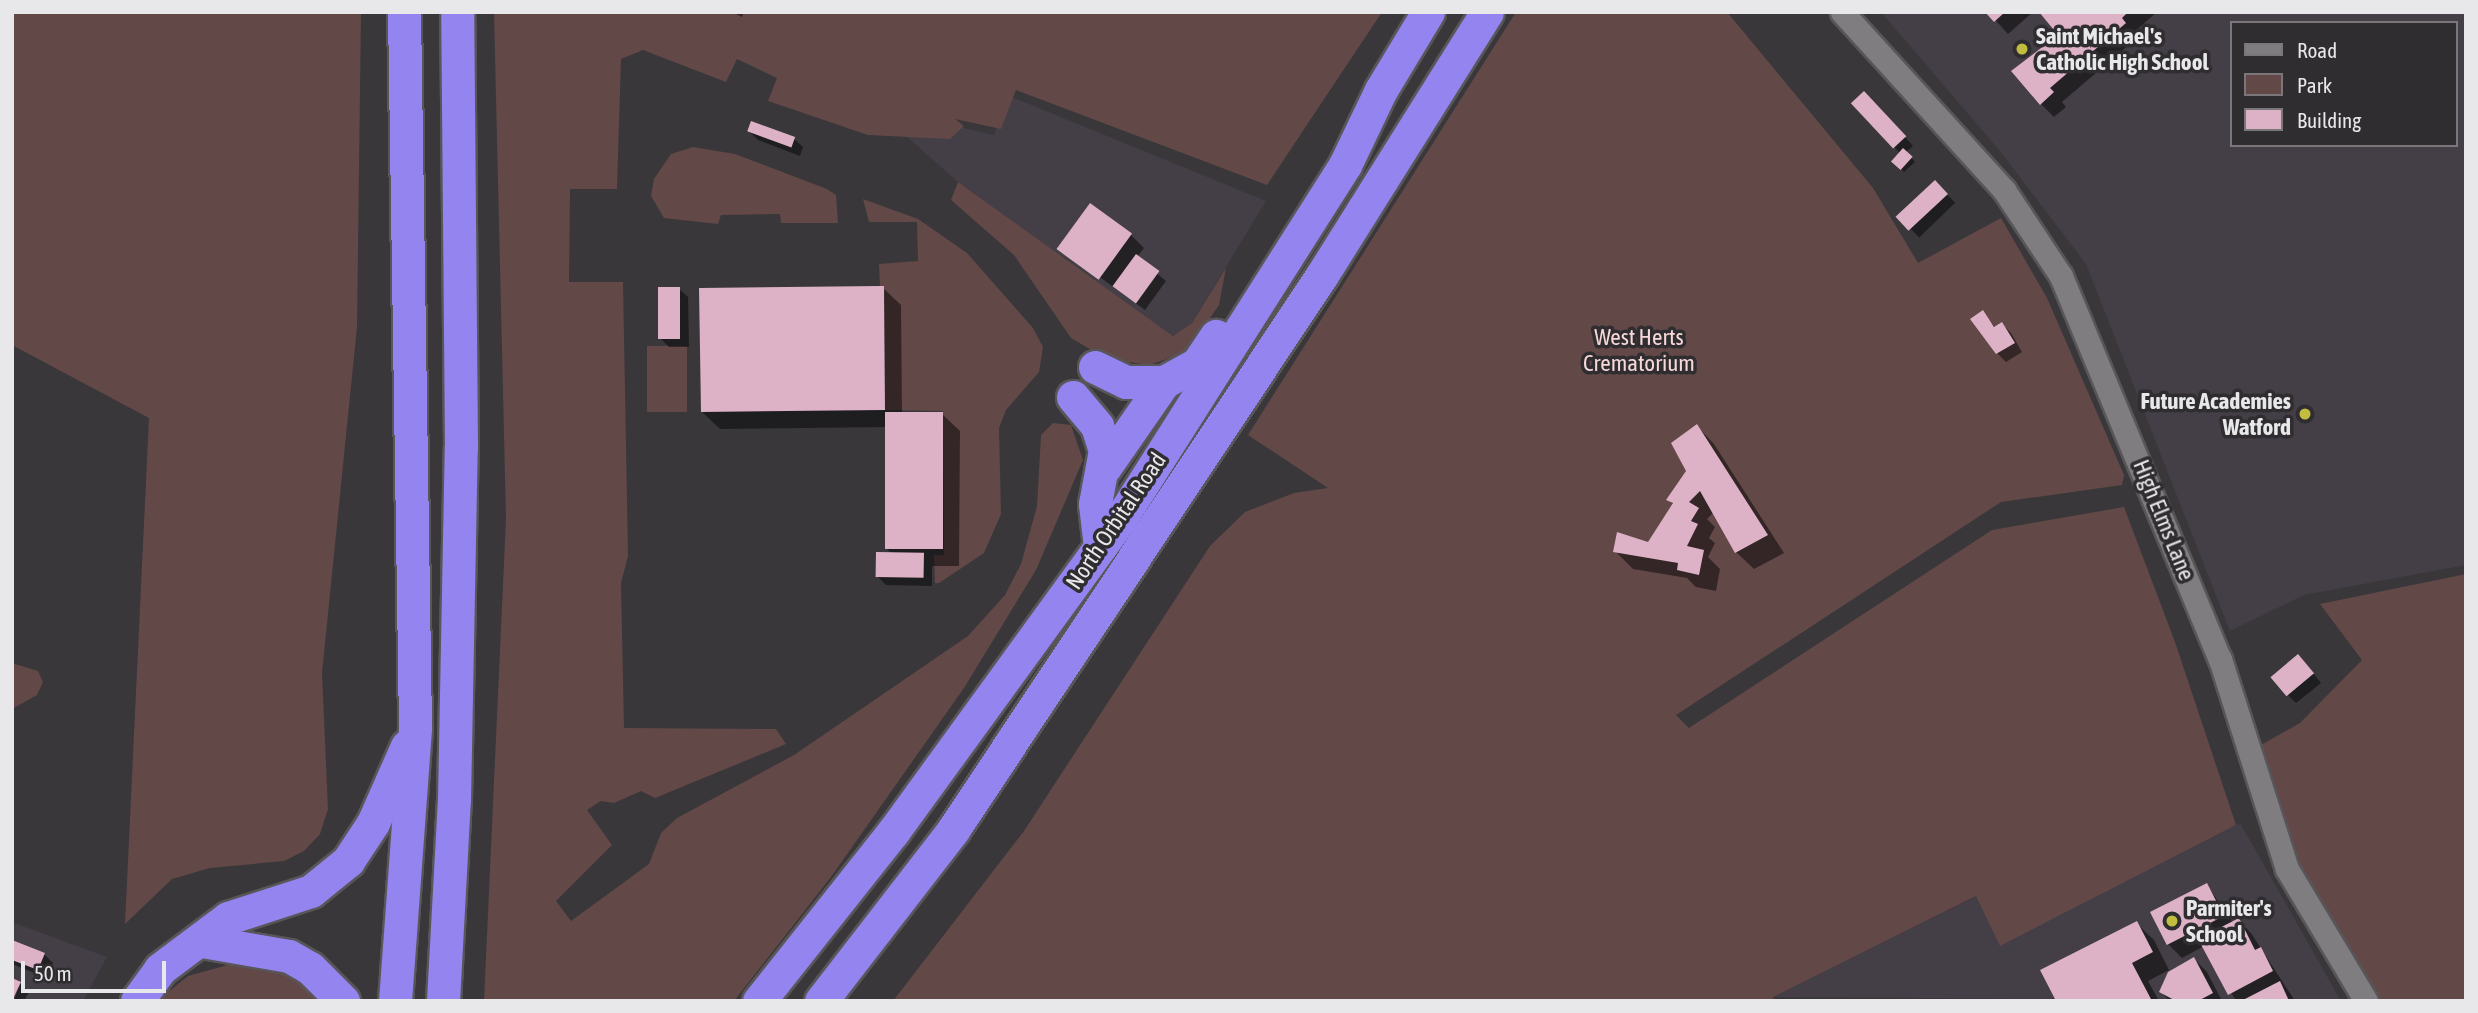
<!DOCTYPE html>
<style>
body{margin:0}
#map{position:relative;width:2478px;height:1013px;overflow:hidden;background:#39373a;font-family:"Asap Condensed",sans-serif}
div>[style]{position:absolute}
[style*='--x']{left:calc(var(--x)*1px);top:calc(var(--y)*1px);width:calc(var(--w)*1px);rotate:calc(var(--a)*1deg)}
.built>*{inset:0;background:#443e46}
.green>*{inset:0;background:#634848;transform-origin:0 0}
.shadow>*{inset:0;background:#0007;transform-origin:0 0}
.building>*{inset:0;background:#ddb2c6;transform-origin:0 0}
.roads{filter:drop-shadow(2px 0 #585659) drop-shadow(-2px 0 #585659) drop-shadow(0 2px #585659) drop-shadow(0 -2px #585659)}
.minor>*{height:23px;margin:-11.5px;padding:0 11.5px;transform-origin:11.5px;border-radius:11.5px;background:#7f7d80}
.highway>*{height:33px;margin:-16.5px;padding:0 16.5px;transform-origin:16.5px;border-radius:16.5px;background:#9484ef}
.dots>*{width:19px;height:19px;translate:-50% -50%;box-sizing:border-box;border:4px solid #2f2d30;border-radius:50%}
span{translate:-50% -50%;white-space:nowrap;text-align:center;line-height:1.15;-webkit-text-stroke:7px #2f2d30;paint-order:stroke}
.poi-label{font-size:23px;color:#e8e7e9;font-weight:700}
.left{translate:0 -50%;text-align:left}
.right{translate:-100% -50%;text-align:right}
.park-label{font-size:23px;color:#f7d8d8}
.street-label{font-size:23px;color:#e8e7e9}
.frame{position:absolute;inset:0;border:14px solid #e8e7e9;pointer-events:none}
.legend{position:absolute;left:2230px;top:21px;width:228px;height:126px;box-sizing:border-box;background:#2f2d30;border:2px solid #79777a;margin:0;padding:9px 12px;list-style:none;font-size:21px;color:#e8e7e9}
.legend li{display:flex;align-items:center;gap:14px;height:35px}
.legend b{width:35px;border:2px solid #79777a}
.scale{position:absolute;left:21px;top:961px;width:145px;height:32px;box-sizing:border-box;border:4px solid #e8e7e9;border-top:0;padding-left:9px;font-size:21px;line-height:24px;white-space:nowrap;color:#e8e7e9;-webkit-text-stroke:5px #2f2d30;paint-order:stroke}
</style>
<div id="map">
<div class="built">
<div style="clip-path:polygon(evenodd,1881px 12px,2466px 12px,2466px 565px,2304px 595px,2230px 631px,2086px 264px,2000px 151px,1881px 12px,2231px 23px,2455px 23px,2455px 145px,2231px 145px,2231px 23px)"></div>
<div style="clip-path:polygon(1009px 96px,1266px 201px,1192px 323px,1173px 336px,958px 182px,907px 137px,916px 117px,994px 135px)"></div>
<div style="clip-path:polygon(2240px 823px,2341px 1001px,1772px 997px,1977px 896px,2001px 945px)"></div>
<div style="clip-path:polygon(12px 922px,107px 957px,83px 1001px,12px 1001px)"></div>
</div>
<div class="green">
<div style="clip-path:polygon(12px 12px,361px 12px,357px 327px,322px 673px,328px 809px,320px 834px,304px 851px,284px 861px,210px 868px,172px 879px,125px 924px,149px 418px,12px 345px)"></div>
<div style="clip-path:polygon(494px 12px,1382px 12px,1267px 185px,1016px 90px,1001px 129px,955px 119px,964px 126px,950px 139px,868px 135px,768px 101px,777px 78px,737px 59px,726px 82px,643px 50px,621px 59px,617px 189px,570px 189px,569px 282px,623px 282px,628px 556px,621px 583px,624px 728px,776px 729px,786px 744px,655px 798px,641px 791px,614px 803px,601px 801px,587px 810px,612px 845px,556px 901px,571px 921px,649px 864px,661px 833px,677px 818px,794px 755px,968px 636px,1005px 595px,1021px 564px,1037px 506px,1041px 435px,1053px 423px,1071px 425px,1083px 460px,1036px 570px,964px 688px,831px 877px,734px 1001px,484px 1001px,506px 519px)"></div>
<div style="clip-path:polygon(1516px 12px,1727px 12px,1873px 188px,1918px 263px,2001px 218px,2047px 298px,2124px 475px,2122px 485px,2001px 502px,1676px 715px,1689px 728px,1992px 530px,2124px 507px,2175px 642px,2236px 825px,2000px 946px,1976px 896px,1773px 997px,1774px 1001px,893px 1001px,1024px 831px,1210px 546px,1245px 512px,1294px 493px,1328px 488px,1248px 435px)"></div>
<div style="clip-path:polygon(693px 147px,735px 154px,827px 189px,836px 195px,838px 223px,781px 223px,780px 214px,721px 215px,718px 224px,664px 218px,651px 196px,654px 179px,671px 154px)"></div>
<div style="clip-path:polygon(958px 182px,1173px 336px,1192px 323px,1226px 268px,1219px 305px,1187px 352px,1149px 365px,1107px 359px,1071px 338px,1014px 255px,951px 200px)"></div>
<div style="clip-path:polygon(863px 199px,918px 219px,967px 253px,1033px 328px,1043px 347px,1039px 372px,1006px 410px,999px 428px,1001px 514px,984px 553px,939px 583px,935px 583px,934px 555px,944px 555px,943px 411px,885px 410px,884px 287px,880px 286px,879px 264px,918px 261px,917px 222px,869px 222px)"></div>
<div style="left:647px;top:346px;width:40px;height:66px"></div>
<div style="clip-path:polygon(2466px 574px,2466px 1001px,2382px 1001px,2301px 868px,2261px 745px,2300px 723px,2362px 660px,2320px 604px)"></div>
<div style="clip-path:polygon(12px 663px,38px 671px,43px 682px,37px 695px,12px 709px)"></div>
<div style="clip-path:polygon(242px 961px,292px 972px,315px 1001px,157px 1001px,188px 976px)"></div>
</div>
<div class="shadow">
<div style="clip-path:polygon(732px 12px,744px 12px,742px 17px)"></div>
<div style="clip-path:polygon(1988px 12px,2033px 12px,2008px 34px)"></div>
<div style="clip-path:polygon(2079px 12px,2157px 12px,2134px 32px,2138px 37px,2062px 102px,2066px 107px,2054px 117px,2041px 104px,2061px 35px)"></div>
<div style="clip-path:polygon(1873px 102px,1913px 146px,1906px 152px,1915px 162px,1904px 172px,1892px 160px,1900px 153px,1854px 104px)"></div>
<div style="clip-path:polygon(750px 132px,794px 139px,803px 147px,800px 156px,758px 140px)"></div>
<div style="left:1935px;top:182px;width:29px;height:50px;rotate:46deg"></div>
<div style="clip-path:polygon(1131px 235px,1144px 248px,1137px 257px,1166px 281px,1145px 310px,1060px 248px)"></div>
<div style="clip-path:polygon(883px 288px,901px 305px,902px 413px,942px 414px,960px 431px,959px 566px,932px 566px,932px 586px,886px 585px,877px 576px,892px 554px,887px 549px,887px 427px,720px 429px,702px 412px)"></div>
<div style="clip-path:polygon(679px 289px,688px 297px,689px 347px,669px 347px,661px 339px)"></div>
<div style="clip-path:polygon(1983px 313px,1996px 328px,2002px 324px,2011px 333px,2022px 352px,2006px 362px,1997px 353px)"></div>
<div style="clip-path:polygon(1697px 426px,1714px 444px,1784px 553px,1754px 569px,1736px 552px,1714px 512px,1707px 519px,1715px 527px,1709px 538px,1715px 543px,1708px 557px,1720px 569px,1716px 591px,1696px 587px,1687px 578px,1633px 569px,1615px 551px,1649px 544px,1674px 505px,1669px 500px,1688px 471px)"></div>
<div style="clip-path:polygon(2306px 664px,2321px 683px,2296px 703px,2287px 694px)"></div>
<div style="clip-path:polygon(2207px 885px,2233px 923px,2238px 920px,2251px 933px,2295px 1001px,2236px 1001px,2204px 946px,2182px 958px,2168px 944px,2152px 913px)"></div>
<div style="clip-path:polygon(2136px 923px,2154px 940px,2169px 970px,2148px 981px,2159px 1001px,2058px 1001px)"></div>
<div style="clip-path:polygon(12px 942px,44px 954px,53px 963px,47px 978px,12px 964px)"></div>
<div style="clip-path:polygon(2194px 959px,2207px 972px,2222px 1001px,2170px 1001px,2161px 992px)"></div>
<div style="clip-path:polygon(20px 983px,29px 992px,24px 1001px,14px 1001px)"></div>
</div>
<div class="building">
<div style="clip-path:polygon(1985px 12px,2005px 12px,1994px 22px)"></div>
<div style="clip-path:polygon(2039px 12px,2128px 12px,2122px 18px,2126px 23px,2050px 88px,2054px 92px,2040px 105px,2011px 71px,2058px 35px)"></div>
<div style="left:1864px;top:91px;width:62px;height:18px;rotate:47deg"></div>
<div style="left:751px;top:121px;width:47px;height:11px;rotate:20deg"></div>
<div style="left:1903px;top:148px;width:13px;height:18px;rotate:42deg"></div>
<div style="left:1935px;top:180px;width:19px;height:54px;rotate:47deg"></div>
<div style="left:1090px;top:203px;width:52px;height:57px;rotate:36deg"></div>
<div style="left:1136px;top:254px;width:29px;height:40px;rotate:36deg"></div>
<div style="clip-path:polygon(880px 286px,884px 286px,885px 410px,701px 412px,699px 288px)"></div>
<div style="left:658px;top:287px;width:22px;height:52px"></div>
<div style="clip-path:polygon(1983px 310px,1994px 327px,2002px 322px,2015px 343px,1996px 354px,1970px 319px)"></div>
<div style="left:885px;top:412px;width:58px;height:137px"></div>
<div style="clip-path:polygon(1697px 424px,1768px 535px,1735px 553px,1700px 491px,1689px 502px,1699px 508px,1691px 521px,1698px 524px,1687px 546px,1704px 550px,1699px 575px,1677px 570px,1678px 563px,1613px 552px,1617px 532px,1648px 542px,1673px 503px,1666px 500px,1686px 471px,1671px 443px)"></div>
<div style="left:876px;top:552px;width:48px;height:25px;rotate:1deg"></div>
<div style="left:2298px;top:654px;width:25px;height:36px;rotate:50deg"></div>
<div style="left:2207px;top:883px;width:37px;height:64px;rotate:63deg"></div>
<div style="clip-path:polygon(2239px 918px,2255px 950px,2261px 947px,2273px 971px,2228px 995px,2198px 939px)"></div>
<div style="clip-path:polygon(2137px 921px,2153px 952px,2132px 963px,2152px 1001px,2056px 1001px,2040px 970px)"></div>
<div style="clip-path:polygon(12px 940px,45px 953px,38px 970px,12px 960px)"></div>
<div style="clip-path:polygon(2194px 957px,2213px 993px,2198px 1001px,2176px 1001px,2159px 992px,2168px 972px)"></div>
<div style="clip-path:polygon(12px 978px,21px 982px,12px 1001px)"></div>
<div style="clip-path:polygon(2280px 981px,2289px 1001px,2241px 1001px)"></div>
</div>
<div class="roads">
<div class="minor">
<div style="--x:1842;--y:12;--w:241;--a:47.7"></div>
<div style="--x:2004;--y:190;--w:103;--a:56.5"></div>
<div style="--x:2061;--y:276;--w:415;--a:67.5"></div>
<div style="--x:2220;--y:659;--w:220;--a:72.3"></div>
<div style="--x:2287;--y:869;--w:154;--a:59.1"></div>
</div>
<div class="highway">
<div style="--x:1095;--y:367;--w:34;--a:26"></div>
<div style="--x:1126;--y:382;--w:38;--a:0"></div>
<div style="--x:1164;--y:382;--w:38;--a:-29"></div>
<div style="--x:1197;--y:364;--w:34;--a:-56"></div>
<div style="--x:1073;--y:397;--w:38;--a:50"></div>
<div style="--x:1097;--y:426;--w:25;--a:72"></div>
<div style="--x:1105;--y:450;--w:55;--a:100.5"></div>
<div style="--x:1095;--y:504;--w:43;--a:83.4"></div>
<div style="--x:1105;--y:467;--w:103;--a:-55.2"></div>
<div style="--x:202;--y:941;--w:88;--a:9.8"></div>
<div style="--x:289;--y:956;--w:24;--a:30"></div>
<div style="--x:310;--y:968;--w:47;--a:45"></div>
<div style="--x:137;--y:1001;--w:39;--a:-54"></div>
<div style="--x:160;--y:969;--w:85;--a:-36.9"></div>
<div style="--x:228;--y:918;--w:87;--a:-18"></div>
<div style="--x:311;--y:891;--w:48;--a:-39"></div>
<div style="--x:348;--y:861;--w:45;--a:-56.7"></div>
<div style="--x:373;--y:823;--w:84;--a:-66.2"></div>
<div style="--x:395;--y:1001;--w:275;--a:-85.8"></div>
<div style="--x:415;--y:727;--w:715;--a:-90.88"></div>
<div style="--x:443;--y:1001;--w:201;--a:-86.9"></div>
<div style="--x:454;--y:800;--w:353;--a:-88.9"></div>
<div style="--x:461;--y:447;--w:435;--a:-90.5"></div>
<div style="--x:759;--y:1001;--w:216;--a:-51.6"></div>
<div style="--x:893;--y:832;--w:388;--a:-54"></div>
<div style="--x:1121;--y:518;--w:418;--a:-57.6"></div>
<div style="--x:1345;--y:165;--w:83;--a:-64.4"></div>
<div style="--x:1381;--y:90;--w:91;--a:-58.9"></div>
<div style="--x:821;--y:1001;--w:216;--a:-52.3"></div>
<div style="--x:953;--y:830;--w:666;--a:-56.38"></div>
<div style="--x:1322;--y:275;--w:310;--a:-57.9"></div>
</div>
</div>
<div class="dots">
<div style="left:2022px;top:49px;background:#c2bd3f"></div>
<div style="left:2305px;top:414px;background:#c2bd3f"></div>
<div style="left:2172px;top:921px;background:#c2bd3f"></div>
</div>
<div class="poi-label">
<span class="left" style="left:2036px;top:49px">Saint Michael's<br>Catholic High School</span>
<span class="right" style="left:2291px;top:414px">Future Academies<br>Watford</span>
<span class="left" style="left:2186px;top:921px">Parmiter's<br>School</span>
</div>
<div class="park-label">
<span style="left:1639px;top:350px">West Herts<br>Crematorium</span>
</div>
<div class="street-label">
<span style="left:2164px;top:520px;rotate:68deg">High Elms Lane</span>
<span style="left:1116px;top:521px;rotate:-56deg">North Orbital Road</span>
</div>
<div class="frame"></div>
<ul class="legend">
<li><b style="height:9px;background:#7f7d80"></b>Road</li>
<li><b style="height:19px;background:#634848"></b>Park</li>
<li><b style="height:19px;background:#ddb2c6"></b>Building</li>
</ul>
<div class="scale">50 m</div>
</div>
